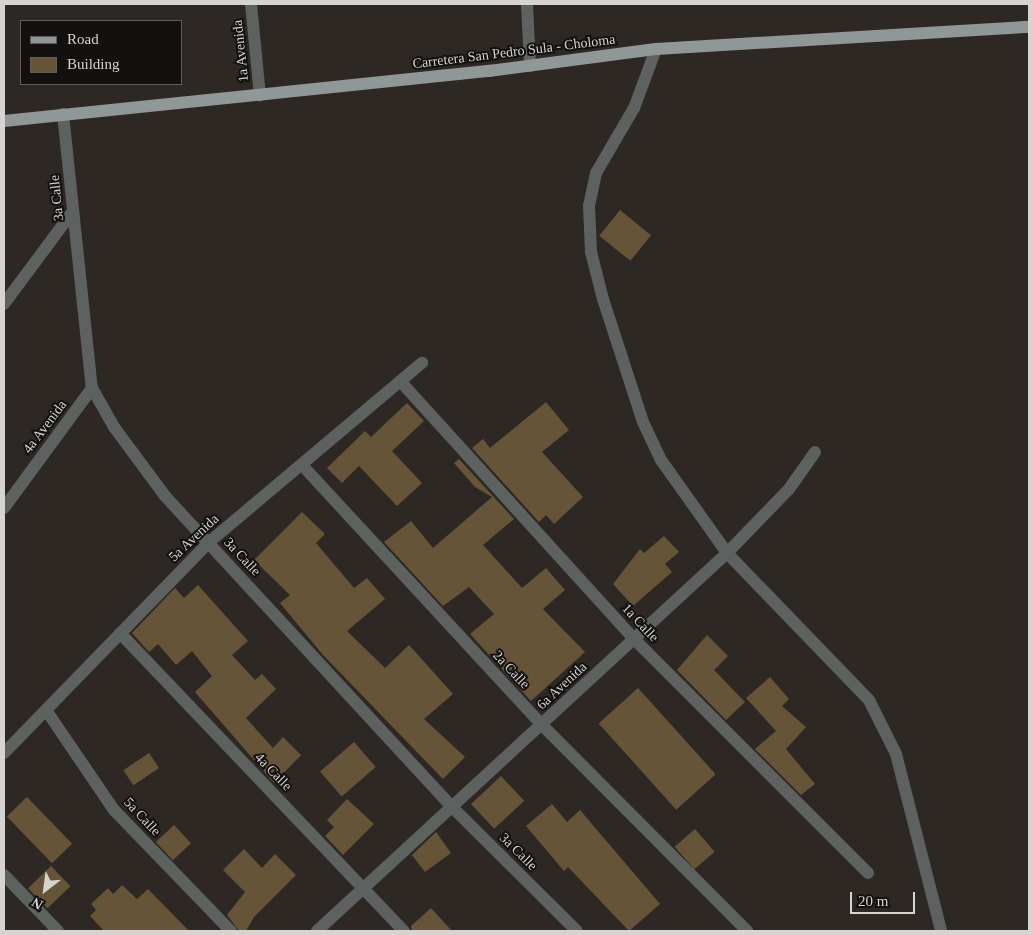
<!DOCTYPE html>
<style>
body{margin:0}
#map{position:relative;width:1033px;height:935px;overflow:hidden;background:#2d2823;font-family:Georgia,serif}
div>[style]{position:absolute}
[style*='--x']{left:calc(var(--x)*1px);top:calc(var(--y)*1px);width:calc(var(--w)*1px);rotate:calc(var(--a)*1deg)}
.building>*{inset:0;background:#665439;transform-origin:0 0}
.minor>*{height:12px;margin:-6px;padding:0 6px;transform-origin:6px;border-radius:6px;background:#5d6160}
.major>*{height:12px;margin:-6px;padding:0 6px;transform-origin:6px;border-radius:6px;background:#909897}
span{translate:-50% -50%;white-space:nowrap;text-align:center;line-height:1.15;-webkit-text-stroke:4px #13110f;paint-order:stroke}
.street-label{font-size:14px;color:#d6d3d0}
.frame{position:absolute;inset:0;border:5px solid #d6d3d0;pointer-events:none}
.legend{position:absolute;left:20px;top:20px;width:162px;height:65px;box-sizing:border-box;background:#13110f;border:1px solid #615f5c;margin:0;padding:6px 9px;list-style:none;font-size:15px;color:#d6d3d0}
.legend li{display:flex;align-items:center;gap:10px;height:25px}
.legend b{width:25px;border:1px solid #615f5c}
.north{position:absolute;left:20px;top:865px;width:50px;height:50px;-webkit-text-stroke:4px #13110f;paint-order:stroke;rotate:210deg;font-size:14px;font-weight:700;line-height:20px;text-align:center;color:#d6d3d0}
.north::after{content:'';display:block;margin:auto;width:18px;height:22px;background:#d6d3d0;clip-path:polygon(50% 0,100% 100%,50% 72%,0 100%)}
.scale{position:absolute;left:850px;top:892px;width:65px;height:22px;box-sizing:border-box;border:2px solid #d6d3d0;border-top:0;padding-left:6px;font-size:15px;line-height:18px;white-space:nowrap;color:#d6d3d0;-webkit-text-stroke:4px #13110f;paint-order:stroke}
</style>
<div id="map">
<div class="building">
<div style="left:620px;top:210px;width:40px;height:33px;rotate:39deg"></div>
<div style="clip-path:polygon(546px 402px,569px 430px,542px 452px,583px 497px,554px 524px,546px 515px,539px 522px,472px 448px,483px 439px,490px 448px)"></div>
<div style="clip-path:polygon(407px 403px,424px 421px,392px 451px,422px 483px,397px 506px,359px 466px,342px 483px,327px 468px,365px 431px,371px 437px)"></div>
<div style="clip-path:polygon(459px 459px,514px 519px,483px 545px,522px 588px,546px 568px,565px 590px,543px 609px,585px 652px,531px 701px,470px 634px,494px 614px,469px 587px,443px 606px,384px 542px,411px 521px,433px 548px,492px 497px,475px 487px,454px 463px)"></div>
<div style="clip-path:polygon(302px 512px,325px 534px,316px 543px,354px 588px,367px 578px,385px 599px,347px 631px,385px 668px,409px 645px,453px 694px,424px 719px,465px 757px,443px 779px,323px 655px,280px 603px,290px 595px,254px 560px)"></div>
<div style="clip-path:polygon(664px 536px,679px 552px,665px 564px,672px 572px,633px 606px,613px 584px,640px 549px,644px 553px)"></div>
<div style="clip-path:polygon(198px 585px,248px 641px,232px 655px,255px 680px,262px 674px,276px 689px,246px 718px,273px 748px,283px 737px,301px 755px,274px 783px,195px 692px,212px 676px,192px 651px,176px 665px,158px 644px,149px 652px,132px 633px,175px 588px,184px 598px)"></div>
<div style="clip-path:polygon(707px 635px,728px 656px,714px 670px,745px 702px,726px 720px,677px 670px)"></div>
<div style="clip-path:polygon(770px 677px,789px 699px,782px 706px,806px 727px,786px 749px,815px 784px,801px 795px,755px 749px,776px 731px,746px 698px)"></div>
<div style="left:638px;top:688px;width:116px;height:53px;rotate:48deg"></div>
<div style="left:354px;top:742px;width:33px;height:45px;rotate:49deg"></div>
<div style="left:149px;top:753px;width:18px;height:31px;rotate:56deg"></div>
<div style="left:501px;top:776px;width:34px;height:41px;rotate:47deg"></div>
<div style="left:27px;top:797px;width:65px;height:28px;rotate:46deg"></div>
<div style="clip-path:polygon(347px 799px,374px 824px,343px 855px,325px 836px,334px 827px,327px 820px)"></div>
<div style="clip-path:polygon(552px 804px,567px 822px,580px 810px,660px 904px,629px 931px,568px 867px,564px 871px,526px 826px)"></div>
<div style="left:174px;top:825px;width:25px;height:25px;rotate:47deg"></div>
<div style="left:695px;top:829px;width:30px;height:27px;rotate:49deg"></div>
<div style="clip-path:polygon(436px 832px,451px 853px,425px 872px,412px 855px)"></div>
<div style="clip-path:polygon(244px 849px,262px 868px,275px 854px,296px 875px,254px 917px,246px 931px,239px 931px,227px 915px,245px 892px,223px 870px)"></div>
<div style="left:51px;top:866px;width:28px;height:32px;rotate:46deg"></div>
<div style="clip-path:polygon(122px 885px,137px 899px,148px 889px,189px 931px,104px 931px,90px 916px,96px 910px,91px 904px,108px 888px,113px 894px)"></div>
<div style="clip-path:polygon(431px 908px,452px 931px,412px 931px,411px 926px)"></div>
</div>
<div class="minor">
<div style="--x:251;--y:4;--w:92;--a:84.4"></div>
<div style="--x:527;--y:4;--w:62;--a:87.2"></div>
<div style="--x:656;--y:49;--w:63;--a:110.4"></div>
<div style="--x:634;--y:108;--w:75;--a:120.3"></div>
<div style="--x:596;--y:173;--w:34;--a:102"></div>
<div style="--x:589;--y:206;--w:46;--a:87.5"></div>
<div style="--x:591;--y:252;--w:49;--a:75.7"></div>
<div style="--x:603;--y:299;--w:129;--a:72"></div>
<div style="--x:643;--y:422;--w:42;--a:64.7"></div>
<div style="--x:661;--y:460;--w:114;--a:54.6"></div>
<div style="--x:727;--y:553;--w:204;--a:46"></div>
<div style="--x:869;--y:700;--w:60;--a:63.4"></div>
<div style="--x:896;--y:754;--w:183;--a:75.7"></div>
<div style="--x:63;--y:114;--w:276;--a:84"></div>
<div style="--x:92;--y:388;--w:45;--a:60.6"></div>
<div style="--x:114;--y:427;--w:86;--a:53.5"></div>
<div style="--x:165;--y:496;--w:419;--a:47.3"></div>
<div style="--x:449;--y:804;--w:180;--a:44.8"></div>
<div style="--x:4;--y:304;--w:116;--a:-53.4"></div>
<div style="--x:401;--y:382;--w:347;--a:47.8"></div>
<div style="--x:634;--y:639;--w:331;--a:45"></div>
<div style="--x:302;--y:465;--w:354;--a:47.3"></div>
<div style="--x:542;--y:725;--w:291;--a:45.1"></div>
<div style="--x:4;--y:508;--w:149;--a:-53.7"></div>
<div style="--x:120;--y:633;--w:412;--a:46.4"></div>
<div style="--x:46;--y:710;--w:121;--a:55.8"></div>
<div style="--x:114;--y:810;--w:168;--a:46"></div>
<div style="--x:4;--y:753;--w:293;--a:-45.8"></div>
<div style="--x:208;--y:543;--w:280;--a:-40.1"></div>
<div style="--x:4;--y:875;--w:78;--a:46"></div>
<div style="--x:317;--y:931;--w:558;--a:-42.67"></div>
<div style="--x:727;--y:553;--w:89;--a:-45.9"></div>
<div style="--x:789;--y:489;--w:45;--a:-54.9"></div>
</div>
<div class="major">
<div style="--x:4;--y:121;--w:488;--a:-5.9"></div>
<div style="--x:489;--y:71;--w:168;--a:-7.5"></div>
<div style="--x:656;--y:49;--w:374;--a:-3.4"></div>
</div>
<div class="street-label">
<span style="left:241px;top:51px;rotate:-96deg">1a Avenida</span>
<span style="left:514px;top:52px;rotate:-7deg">Carretera San Pedro Sula - Choloma</span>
<span style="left:57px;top:198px;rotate:-96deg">3a Calle</span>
<span style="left:45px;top:427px;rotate:-53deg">4a Avenida</span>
<span style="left:194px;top:538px;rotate:-43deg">5a Avenida</span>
<span style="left:242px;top:557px;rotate:47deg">3a Calle</span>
<span style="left:640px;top:623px;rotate:47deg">1a Calle</span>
<span style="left:511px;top:670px;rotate:47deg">2a Calle</span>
<span style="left:562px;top:686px;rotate:-43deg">6a Avenida</span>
<span style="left:273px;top:772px;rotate:46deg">4a Calle</span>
<span style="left:142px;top:817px;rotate:47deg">5a Calle</span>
<span style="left:518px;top:852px;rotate:45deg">3a Calle</span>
</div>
<div class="frame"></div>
<ul class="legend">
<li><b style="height:6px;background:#909897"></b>Road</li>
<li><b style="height:14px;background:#665439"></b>Building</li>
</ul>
<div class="north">N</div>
<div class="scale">20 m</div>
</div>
